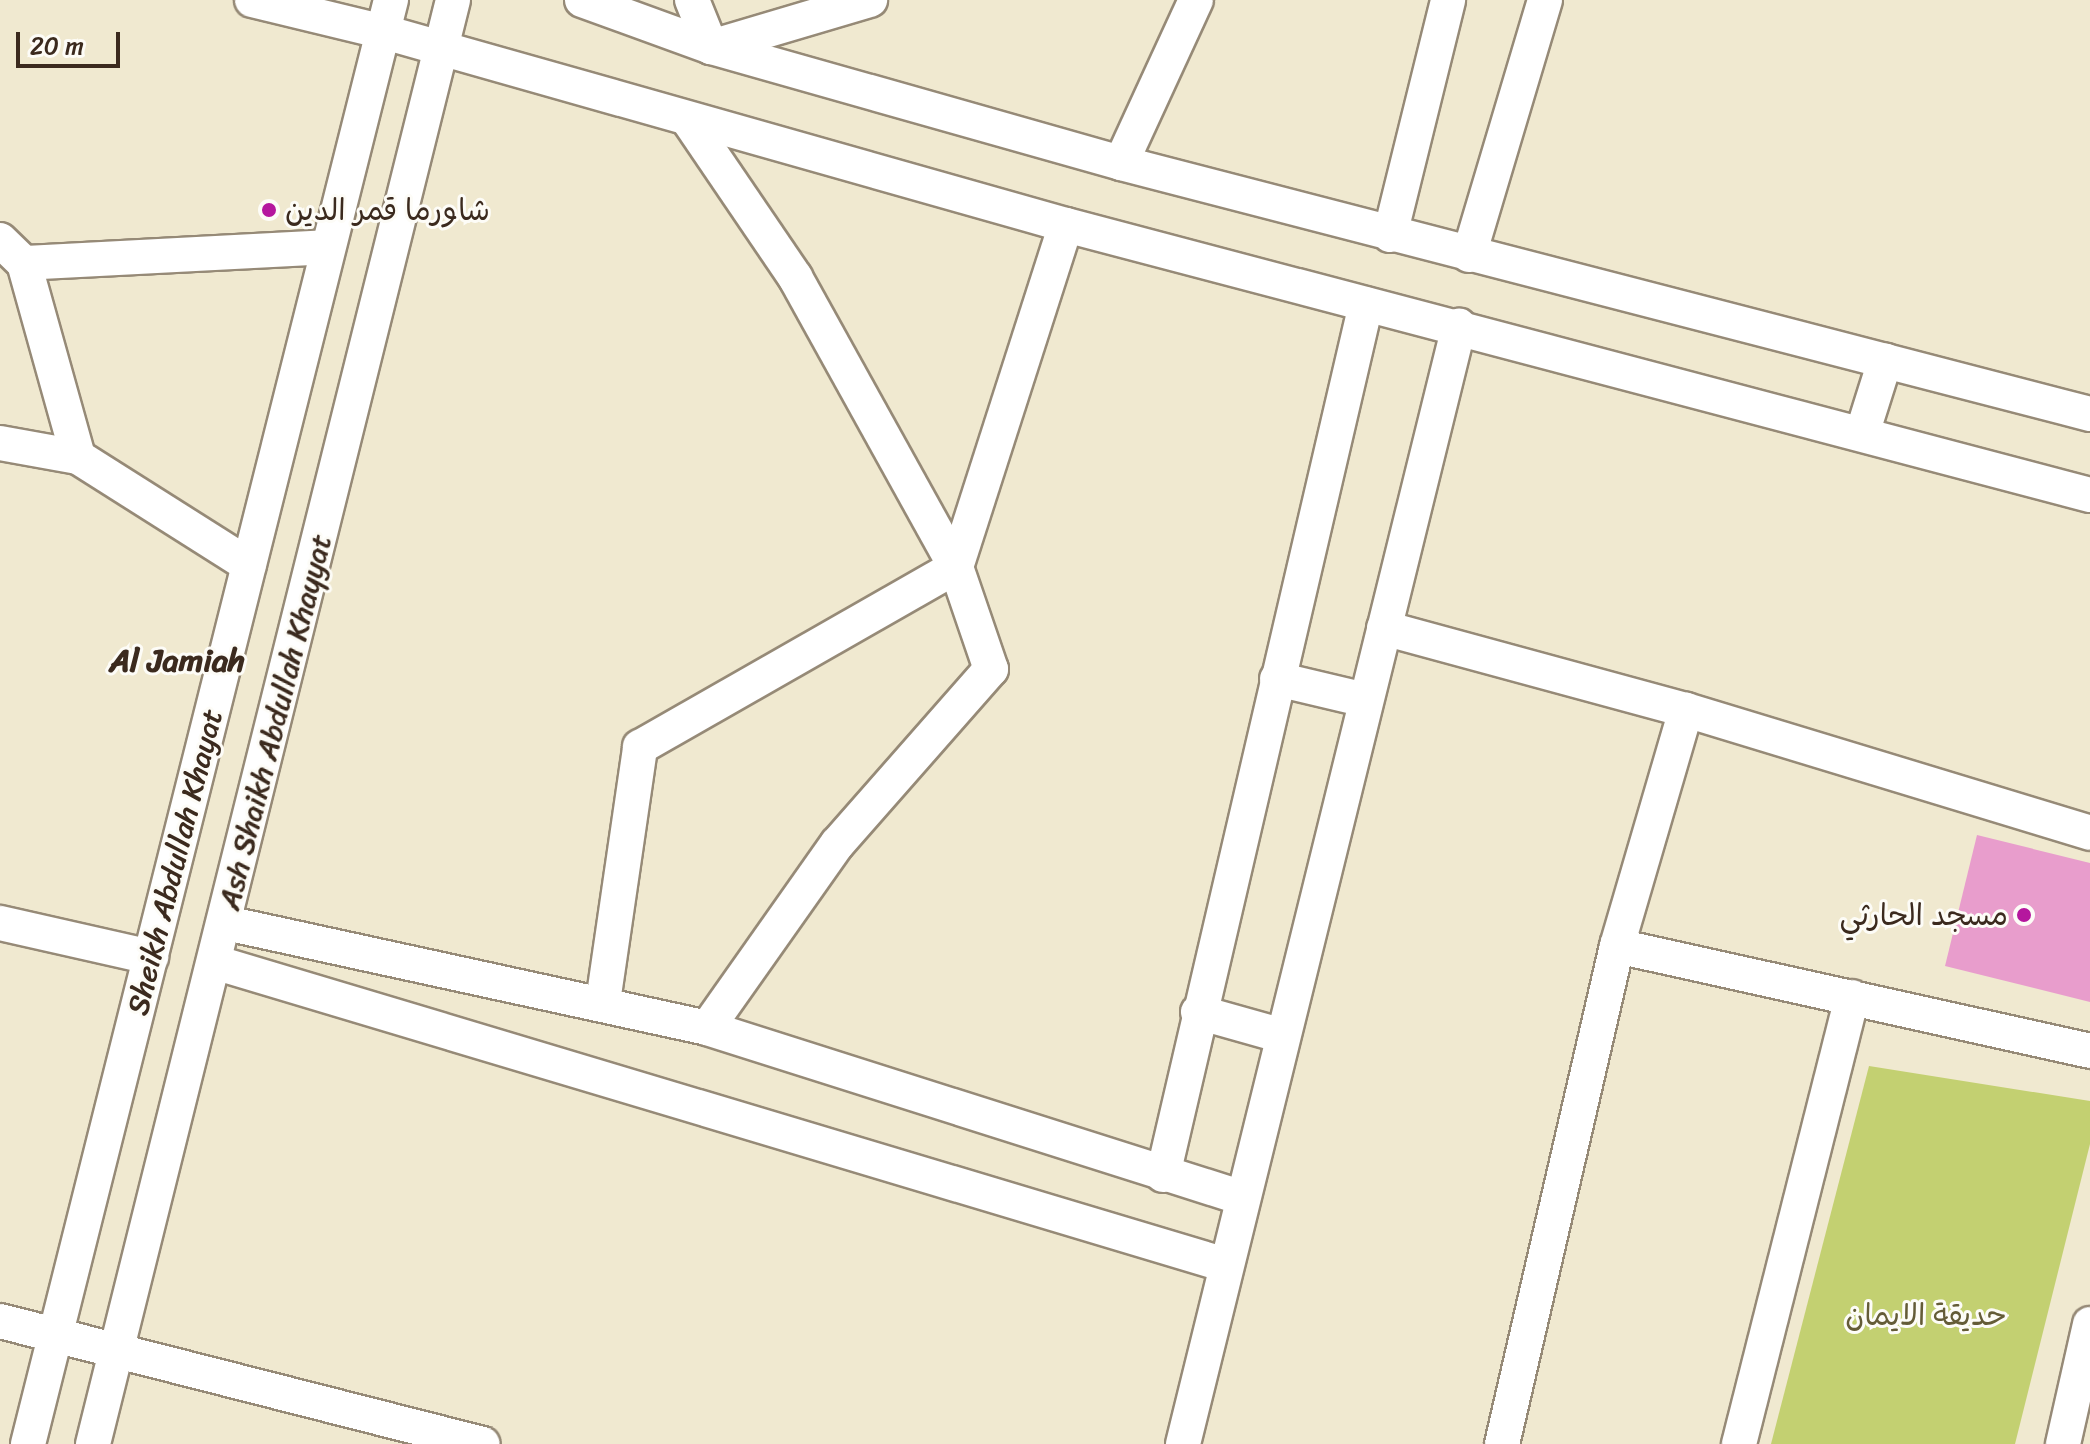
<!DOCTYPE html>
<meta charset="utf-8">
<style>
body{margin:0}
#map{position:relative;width:2090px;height:1444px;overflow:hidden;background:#f0e9d0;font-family:Sriracha,"Playpen Sans Arabic",sans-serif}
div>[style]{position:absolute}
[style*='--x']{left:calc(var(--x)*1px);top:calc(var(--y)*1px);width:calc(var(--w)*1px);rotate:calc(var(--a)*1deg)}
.green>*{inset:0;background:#c3d071}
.building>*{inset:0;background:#e89dcc}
.roads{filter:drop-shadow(2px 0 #968a77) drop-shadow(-2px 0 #968a77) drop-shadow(0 2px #968a77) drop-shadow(0 -2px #968a77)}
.minor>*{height:34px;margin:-17px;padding:0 17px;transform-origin:17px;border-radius:17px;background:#fff}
.dots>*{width:22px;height:22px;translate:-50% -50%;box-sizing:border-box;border:4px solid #fdfcf7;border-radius:50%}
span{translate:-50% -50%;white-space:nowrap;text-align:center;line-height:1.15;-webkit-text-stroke:6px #fdfcf7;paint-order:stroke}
.poi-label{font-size:30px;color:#3b2a1e}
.left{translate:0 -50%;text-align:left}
.right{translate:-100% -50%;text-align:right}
.street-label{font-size:30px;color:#3b2a1e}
.park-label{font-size:30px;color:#645c37}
.neighbourhood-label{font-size:32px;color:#3b2a1e;font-weight:700}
.scale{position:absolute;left:16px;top:32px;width:104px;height:36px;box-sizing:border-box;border:4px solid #3b2a1e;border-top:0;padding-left:10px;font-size:24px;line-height:28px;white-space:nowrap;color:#3b2a1e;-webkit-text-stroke:6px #fdfcf7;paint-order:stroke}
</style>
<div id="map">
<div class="green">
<div style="clip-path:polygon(1869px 1066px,2090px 1101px,2090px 1144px,2015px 1444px,1771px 1444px)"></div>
</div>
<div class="building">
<div style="clip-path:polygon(1977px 835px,2090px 863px,2090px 1002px,1945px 966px)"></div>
</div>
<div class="roads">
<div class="minor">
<div style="--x:252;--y:0;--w:136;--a:13.6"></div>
<div style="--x:384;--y:32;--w:709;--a:15.8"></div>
<div style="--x:1066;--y:225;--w:1059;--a:14.77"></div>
<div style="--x:582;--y:0;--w:137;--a:20"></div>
<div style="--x:711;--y:47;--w:426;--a:15.8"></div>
<div style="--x:1121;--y:163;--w:1001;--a:14.52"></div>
<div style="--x:692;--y:0;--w:51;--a:68"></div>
<div style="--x:711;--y:47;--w:166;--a:-16.5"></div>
<div style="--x:689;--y:121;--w:189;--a:55.8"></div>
<div style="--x:795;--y:277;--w:332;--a:61"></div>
<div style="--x:956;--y:567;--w:108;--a:71.1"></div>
<div style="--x:991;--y:669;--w:233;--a:131.3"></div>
<div style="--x:837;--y:844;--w:225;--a:125.2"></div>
<div style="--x:1121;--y:163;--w:179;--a:-65.3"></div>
<div style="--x:1390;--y:235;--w:242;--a:-76.1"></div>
<div style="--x:0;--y:240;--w:33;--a:44"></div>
<div style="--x:24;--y:263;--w:201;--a:74.4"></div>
<div style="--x:1469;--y:255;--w:266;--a:-73.4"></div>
<div style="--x:24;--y:263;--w:304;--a:-3"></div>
<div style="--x:1862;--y:434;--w:77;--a:-72.5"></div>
<div style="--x:0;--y:443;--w:79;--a:10.2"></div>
<div style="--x:78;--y:457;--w:202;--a:32.3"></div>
<div style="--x:1384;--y:628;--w:313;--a:15.2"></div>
<div style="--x:1686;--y:710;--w:422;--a:16.9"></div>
<div style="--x:1277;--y:679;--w:91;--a:13.3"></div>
<div style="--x:0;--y:923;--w:155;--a:12.7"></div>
<div style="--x:226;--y:923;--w:492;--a:12.3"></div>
<div style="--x:707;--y:1028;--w:562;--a:17.6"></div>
<div style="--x:1617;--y:946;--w:485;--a:12.5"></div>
<div style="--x:214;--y:962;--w:1056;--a:16.67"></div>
<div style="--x:603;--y:1002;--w:258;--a:-81.7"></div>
<div style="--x:640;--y:747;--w:364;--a:-29.7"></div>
<div style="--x:956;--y:567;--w:359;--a:-72.2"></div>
<div style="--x:1198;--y:1012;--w:88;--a:15.8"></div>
<div style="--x:1163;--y:1175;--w:894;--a:-76.88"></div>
<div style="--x:0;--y:1321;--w:498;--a:14.3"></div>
<div style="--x:28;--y:1444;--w:1489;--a:-75.89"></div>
<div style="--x:93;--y:1444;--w:1488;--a:-76"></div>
<div style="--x:1183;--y:1444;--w:1152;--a:-76.13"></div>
<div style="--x:1502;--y:1444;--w:511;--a:-77"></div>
<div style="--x:1617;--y:946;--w:246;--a:-73.7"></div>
<div style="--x:1739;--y:1444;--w:461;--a:-75.8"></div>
<div style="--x:2063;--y:1444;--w:123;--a:-77.3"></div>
</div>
</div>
<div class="dots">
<div style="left:269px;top:210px;background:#b5179e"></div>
<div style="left:2024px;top:915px;background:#b5179e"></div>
</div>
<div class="poi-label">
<span class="left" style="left:285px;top:210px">شاورما قمر الدين</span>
<span class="right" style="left:2008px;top:915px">مسجد الحارثي</span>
</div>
<div class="street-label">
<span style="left:275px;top:722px;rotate:-76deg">Ash Shaikh Abdullah Khayyat</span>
<span style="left:175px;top:862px;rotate:-76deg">Sheikh Abdullah Khayat</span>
</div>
<div class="park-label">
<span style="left:1926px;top:1315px">حديقة الايمان</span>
</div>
<div class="neighbourhood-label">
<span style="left:177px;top:661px">Al Jamiah</span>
</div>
<div class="scale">20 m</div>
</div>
